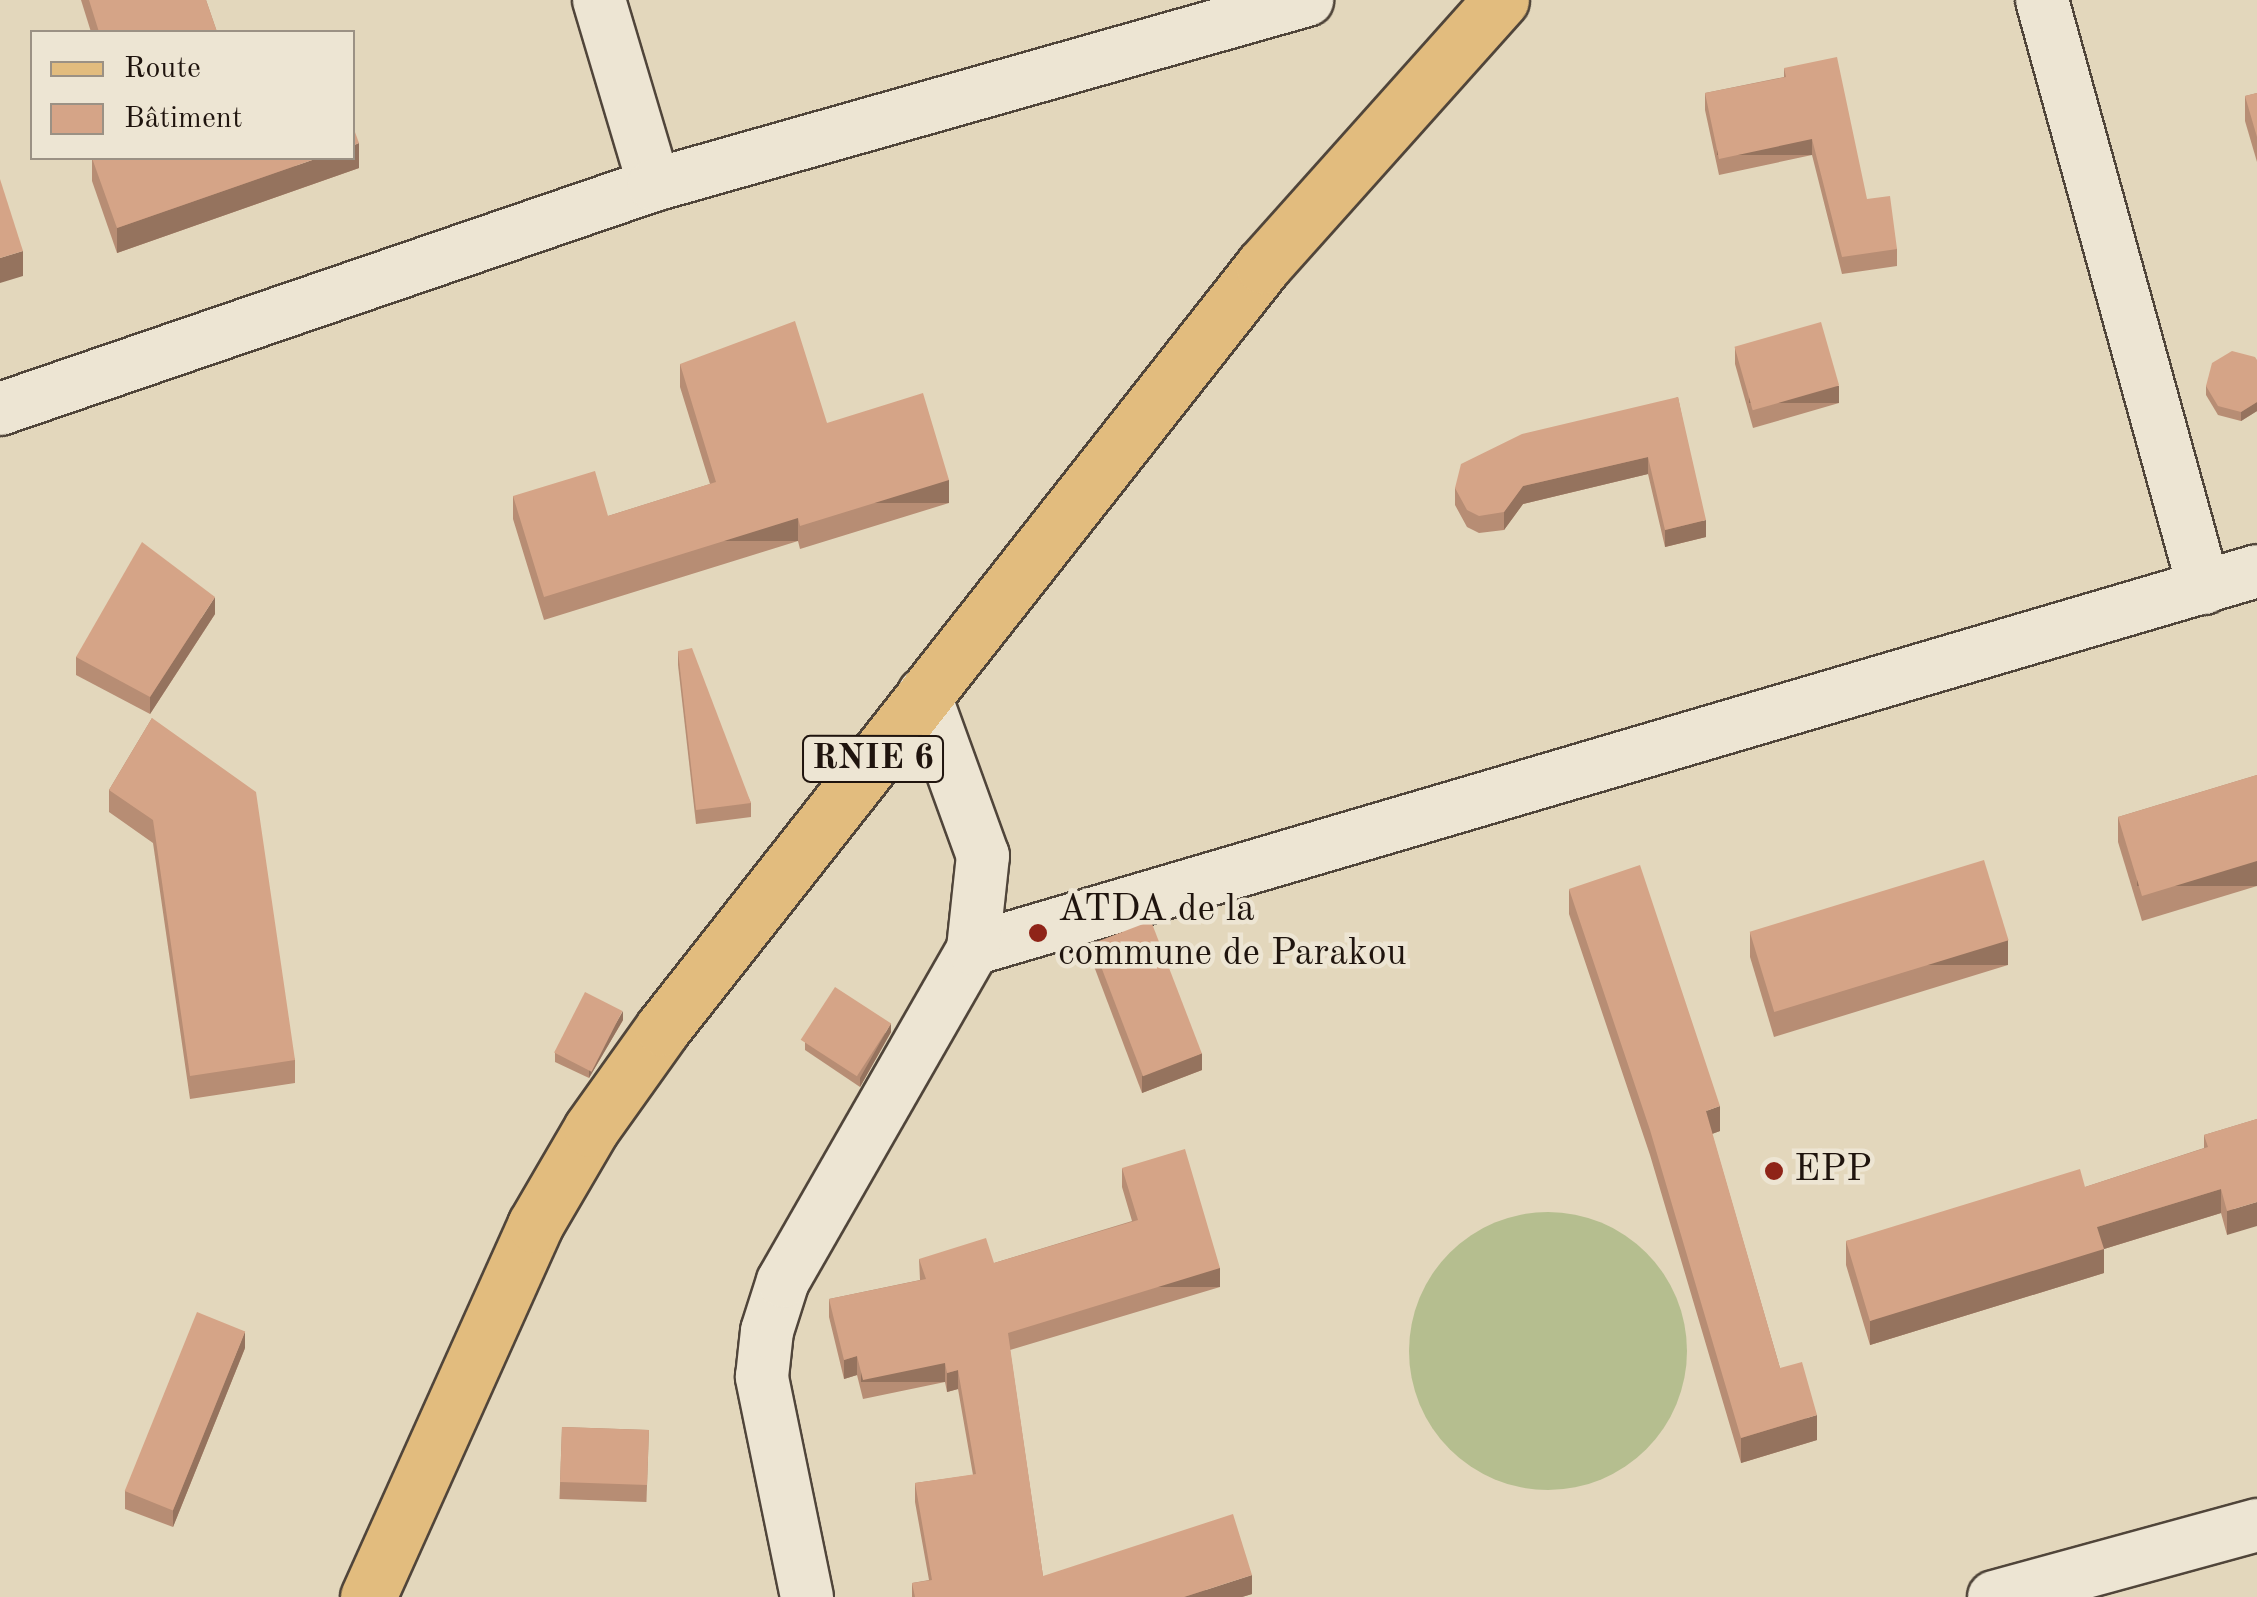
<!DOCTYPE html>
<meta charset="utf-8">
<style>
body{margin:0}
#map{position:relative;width:2257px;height:1597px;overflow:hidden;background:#e3d7bc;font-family:"Old Standard TT",serif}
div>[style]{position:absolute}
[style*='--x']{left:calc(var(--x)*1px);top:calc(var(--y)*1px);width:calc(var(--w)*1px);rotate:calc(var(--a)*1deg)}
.green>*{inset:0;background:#b5be8f}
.round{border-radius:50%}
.roads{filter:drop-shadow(2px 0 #50453a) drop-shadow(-2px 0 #50453a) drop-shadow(0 2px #50453a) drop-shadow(0 -2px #50453a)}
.street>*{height:52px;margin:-26px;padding:0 26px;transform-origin:26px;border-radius:26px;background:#ede5d3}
.primary>*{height:55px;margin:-27.5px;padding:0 27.5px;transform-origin:27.5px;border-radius:27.5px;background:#e2bc7e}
.wall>*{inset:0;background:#b78d74;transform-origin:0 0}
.shaded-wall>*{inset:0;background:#95735e;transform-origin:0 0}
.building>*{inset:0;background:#d5a487;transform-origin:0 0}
.dots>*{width:28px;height:28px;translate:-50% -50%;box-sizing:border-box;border:5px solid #ede5d3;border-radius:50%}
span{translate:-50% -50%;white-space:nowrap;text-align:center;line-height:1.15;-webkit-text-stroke:9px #ede5d3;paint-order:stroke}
.shield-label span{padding:2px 8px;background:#ede5d3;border:2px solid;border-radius:8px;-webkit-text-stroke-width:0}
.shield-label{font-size:35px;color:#1f140e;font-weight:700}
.poi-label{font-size:38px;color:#1f140e}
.left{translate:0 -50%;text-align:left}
.legend{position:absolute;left:30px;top:30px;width:325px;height:130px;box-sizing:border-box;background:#ede5d3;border:2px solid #9b9184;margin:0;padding:12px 18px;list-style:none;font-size:30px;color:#1f140e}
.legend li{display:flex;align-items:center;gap:20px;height:50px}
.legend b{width:50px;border:2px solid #9b9184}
</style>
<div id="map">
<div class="green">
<div class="round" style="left:1409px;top:1212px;width:278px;height:278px"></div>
</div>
<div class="roads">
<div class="street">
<div style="--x:599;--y:0;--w:193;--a:73.4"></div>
<div style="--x:2042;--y:0;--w:610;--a:74.6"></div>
<div style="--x:0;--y:409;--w:691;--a:-18.91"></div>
<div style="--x:654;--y:185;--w:679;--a:-15.82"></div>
<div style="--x:973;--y:949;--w:1338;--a:-16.4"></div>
<div style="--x:807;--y:1597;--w:225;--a:-101.6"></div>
<div style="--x:762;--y:1377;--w:46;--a:-83.8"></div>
<div style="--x:767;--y:1331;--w:52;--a:-72.3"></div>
<div style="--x:783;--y:1281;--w:383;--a:-60.2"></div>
<div style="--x:973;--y:949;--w:94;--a:-83.9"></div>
<div style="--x:983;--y:856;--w:173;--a:-109.9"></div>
<div style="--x:1994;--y:1597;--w:273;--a:-15.3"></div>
</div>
<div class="primary">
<div style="--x:368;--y:1597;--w:408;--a:-65.8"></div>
<div style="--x:535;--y:1225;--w:111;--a:-59.7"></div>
<div style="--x:591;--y:1129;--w:124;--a:-54.5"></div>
<div style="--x:663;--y:1028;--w:970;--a:-51.78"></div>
<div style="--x:1263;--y:266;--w:357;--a:-48.2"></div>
</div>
</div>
<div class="wall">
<div style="clip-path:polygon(81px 0,206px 0,217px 32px,91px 32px)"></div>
<div style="clip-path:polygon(1784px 68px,1897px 249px,1897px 266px,1842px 274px,1812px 155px,1719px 175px,1705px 110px,1705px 93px,1784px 77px)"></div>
<div style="clip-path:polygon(2257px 93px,2257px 162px,2245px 121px,2245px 96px)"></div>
<div style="clip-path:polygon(92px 158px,359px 168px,117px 253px,92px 181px)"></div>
<div style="clip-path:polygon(1735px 347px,1839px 403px,1753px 428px,1735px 364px)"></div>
<div style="clip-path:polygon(2257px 360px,2257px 411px,2241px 421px,2218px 415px,2206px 395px,2206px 386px)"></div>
<div style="clip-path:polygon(680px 364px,827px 423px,949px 503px,800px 549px,798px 541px,544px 620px,513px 519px,513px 496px,608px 516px,710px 484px,680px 387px)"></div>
<div style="clip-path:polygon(1678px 397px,1706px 537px,1665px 547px,1648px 474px,1523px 504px,1504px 530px,1479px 533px,1467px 527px,1455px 505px,1455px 488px)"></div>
<div style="clip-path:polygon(215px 614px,150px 714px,76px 675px,76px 657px)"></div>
<div style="clip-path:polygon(678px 651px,751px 803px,751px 817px,696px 824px,678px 665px)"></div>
<div style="clip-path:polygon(152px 718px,295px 1060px,295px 1083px,190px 1099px,153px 843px,109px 812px,109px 790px)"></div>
<div style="clip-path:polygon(2257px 775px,2257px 886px,2142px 921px,2118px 842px,2118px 817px)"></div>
<div style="clip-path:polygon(1569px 889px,1720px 1131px,1712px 1134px,1780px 1368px,1817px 1440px,1741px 1463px,1650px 1155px,1569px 914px)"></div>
<div style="clip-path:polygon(1750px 932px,2008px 965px,1774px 1037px,1750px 957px)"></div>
<div style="clip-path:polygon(1092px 944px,1202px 1070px,1142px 1093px,1092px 961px)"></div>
<div style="clip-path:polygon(623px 1020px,589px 1078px,555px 1062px,555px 1053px)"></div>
<div style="clip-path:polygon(891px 1032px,860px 1087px,805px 1050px,805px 1042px)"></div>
<div style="clip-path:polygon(2257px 1119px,2227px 1235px,2221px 1213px,2104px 1249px,2104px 1273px,1870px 1345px,1846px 1265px,1846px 1241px,2085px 1187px,2204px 1148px,2204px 1135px)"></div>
<div style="clip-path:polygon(1122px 1168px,1220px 1287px,1010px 1350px,1043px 1576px,1252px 1594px,1242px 1597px,912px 1597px,912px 1583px,929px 1580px,915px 1502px,915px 1483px,973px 1475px,958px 1389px,947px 1392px,945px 1382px,863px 1399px,857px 1375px,844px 1379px,829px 1317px,829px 1299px,920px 1280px,919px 1259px,994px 1263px,1132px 1221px,1122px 1187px)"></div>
<div style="clip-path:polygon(245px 1348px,173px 1527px,125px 1509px,125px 1491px)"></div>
<div style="left:562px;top:1427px;width:87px;height:72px;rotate:2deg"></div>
</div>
<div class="shaded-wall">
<div style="left:1812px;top:139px;width:16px;height:95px;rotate:90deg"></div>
<div style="clip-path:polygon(359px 143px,359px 168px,117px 253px,117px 228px,318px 158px,352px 158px,352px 146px)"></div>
<div style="clip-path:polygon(23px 251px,23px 276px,0 283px,0 258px)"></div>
<div style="left:1839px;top:386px;width:17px;height:90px;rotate:90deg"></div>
<div style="clip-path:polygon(2257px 402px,2257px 411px,2241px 421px,2241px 412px)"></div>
<div style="clip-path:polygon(1648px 457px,1648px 474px,1523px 504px,1504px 530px,1504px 512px,1523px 486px)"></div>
<div style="left:949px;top:480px;width:23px;height:156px;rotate:90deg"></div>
<div style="left:798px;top:518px;width:23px;height:266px;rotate:90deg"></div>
<div style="clip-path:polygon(1706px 520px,1706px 537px,1665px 547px,1665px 530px)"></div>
<div style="clip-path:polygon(215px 597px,215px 614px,150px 714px,150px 697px)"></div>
<div style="left:2257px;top:861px;width:25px;height:120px;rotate:90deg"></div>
<div style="left:2008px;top:940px;width:25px;height:245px;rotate:90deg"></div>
<div style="clip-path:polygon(623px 1011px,623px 1020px,589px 1078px,589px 1069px)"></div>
<div style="clip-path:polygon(891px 1023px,891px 1032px,860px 1087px,860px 1078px)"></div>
<div style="clip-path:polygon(1202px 1053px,1202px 1070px,1142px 1093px,1142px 1076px)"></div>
<div style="clip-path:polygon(1720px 1106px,1720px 1131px,1706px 1136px,1706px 1111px)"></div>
<div style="clip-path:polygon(2221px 1189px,2221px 1213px,2104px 1249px,2104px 1273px,1870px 1345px,1870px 1321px,2097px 1227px)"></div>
<div style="clip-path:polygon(2257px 1202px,2257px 1226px,2227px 1235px,2227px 1211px)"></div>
<div style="left:1220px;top:1268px;width:19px;height:222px;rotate:90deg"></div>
<div style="clip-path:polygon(245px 1331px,245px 1348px,173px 1527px,173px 1510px)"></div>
<div style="clip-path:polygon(857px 1356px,857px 1375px,844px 1379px,844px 1360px)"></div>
<div style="left:945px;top:1363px;width:19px;height:84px;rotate:90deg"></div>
<div style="clip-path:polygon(958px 1370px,958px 1389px,947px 1392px,947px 1373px)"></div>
<div style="clip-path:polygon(1817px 1415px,1817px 1440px,1741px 1463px,1741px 1438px)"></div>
<div style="clip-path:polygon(1252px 1575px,1252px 1594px,1242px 1597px,1184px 1597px)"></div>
</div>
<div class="building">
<div style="clip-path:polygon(89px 0,206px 0,217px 32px,99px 32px)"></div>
<div style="clip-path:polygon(1837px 57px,1867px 199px,1890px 196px,1897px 249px,1842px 257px,1812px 139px,1719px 159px,1705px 93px,1786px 77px,1784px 68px)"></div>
<div style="clip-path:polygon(2257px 93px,2257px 137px,2245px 96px)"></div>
<div style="clip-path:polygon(352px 124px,359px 143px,352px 146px)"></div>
<div style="clip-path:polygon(92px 158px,318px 158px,117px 228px)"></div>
<div style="clip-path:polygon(0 179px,23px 251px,0 258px)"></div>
<div style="clip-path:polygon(795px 321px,827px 423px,923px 393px,949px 480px,800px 526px,798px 518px,544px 597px,513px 496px,595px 471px,608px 516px,716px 482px,680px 364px)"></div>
<div style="left:1821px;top:322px;width:66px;height:90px;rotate:74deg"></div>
<div style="clip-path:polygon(2232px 351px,2255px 357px,2257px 360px,2257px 402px,2241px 412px,2218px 406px,2206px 386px,2212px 363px)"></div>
<div style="clip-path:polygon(1678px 397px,1706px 520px,1665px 530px,1648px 457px,1523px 486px,1504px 512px,1479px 516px,1467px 510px,1455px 488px,1461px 464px,1522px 434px)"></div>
<div style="clip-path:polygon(142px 542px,215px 597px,150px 697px,76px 657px)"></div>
<div style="clip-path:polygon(692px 648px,751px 803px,696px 810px,678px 651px)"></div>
<div style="clip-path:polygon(152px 718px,256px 792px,295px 1060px,190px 1076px,153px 820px,109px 790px)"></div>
<div style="clip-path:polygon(2257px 775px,2257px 861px,2142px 896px,2118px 817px)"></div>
<div style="left:1984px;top:860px;width:84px;height:245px;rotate:73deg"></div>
<div style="clip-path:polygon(1640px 865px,1720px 1106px,1706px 1111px,1780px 1368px,1802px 1362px,1817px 1415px,1741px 1438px,1650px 1130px,1569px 889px)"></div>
<div style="left:1151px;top:921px;width:142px;height:63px;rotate:69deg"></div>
<div style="left:835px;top:987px;width:67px;height:63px;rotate:33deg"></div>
<div style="left:585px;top:992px;width:42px;height:68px;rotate:27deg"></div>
<div style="clip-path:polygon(2257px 1119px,2257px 1202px,2227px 1211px,2221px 1189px,2097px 1227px,2104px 1249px,1870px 1321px,1846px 1241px,2080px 1169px,2085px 1187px,2208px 1147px,2204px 1135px)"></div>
<div style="clip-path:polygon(1185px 1149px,1220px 1268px,1008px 1333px,1043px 1576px,1233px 1514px,1252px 1575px,1184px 1597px,915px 1597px,912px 1583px,932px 1580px,915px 1483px,976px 1474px,958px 1370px,947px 1373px,945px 1363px,863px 1380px,857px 1356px,844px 1360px,829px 1299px,926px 1279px,919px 1259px,986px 1238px,994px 1263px,1138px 1220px,1122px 1168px)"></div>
<div style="left:197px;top:1312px;width:52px;height:193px;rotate:22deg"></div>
<div style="left:562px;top:1427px;width:87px;height:55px;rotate:2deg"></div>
</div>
<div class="dots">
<div style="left:1038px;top:933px;background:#8f2418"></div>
<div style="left:1774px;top:1171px;background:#8f2418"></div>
</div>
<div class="shield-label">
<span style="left:873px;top:759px">RNIE 6</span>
</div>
<div class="poi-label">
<span class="left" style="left:1058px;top:933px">ATDA de la<br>commune de Parakou</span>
<span class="left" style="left:1794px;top:1171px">EPP</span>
</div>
<ul class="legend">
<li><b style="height:12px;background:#e2bc7e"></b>Route</li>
<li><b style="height:28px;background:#d5a487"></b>Bâtiment</li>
</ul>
</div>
